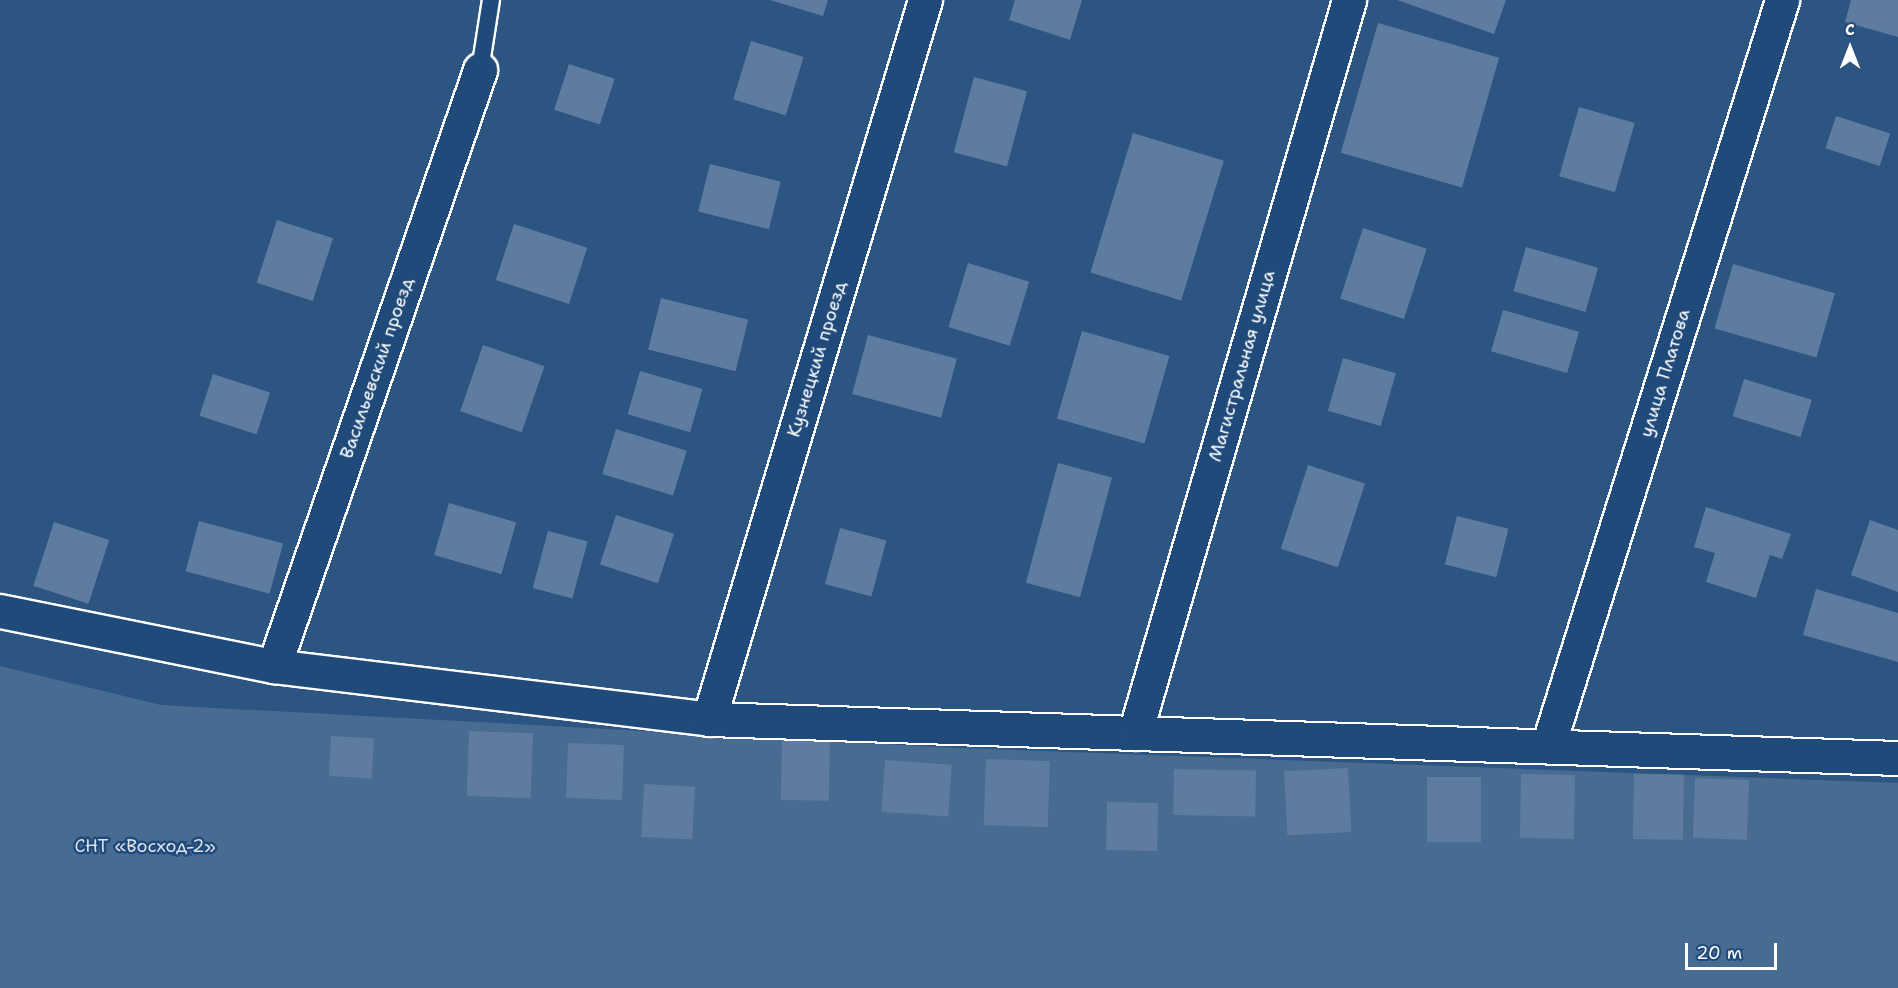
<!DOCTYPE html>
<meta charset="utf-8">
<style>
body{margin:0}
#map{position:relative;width:1898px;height:988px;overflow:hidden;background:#2c5582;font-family:"Shantell Sans",sans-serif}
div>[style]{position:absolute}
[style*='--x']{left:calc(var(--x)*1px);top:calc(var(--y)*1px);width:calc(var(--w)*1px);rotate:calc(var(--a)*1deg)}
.green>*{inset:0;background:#486b92}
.building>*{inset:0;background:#5e7c9f;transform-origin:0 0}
.roads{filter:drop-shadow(2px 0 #fff) drop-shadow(-2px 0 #fff) drop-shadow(0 2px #fff) drop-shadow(0 -2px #fff)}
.lane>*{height:16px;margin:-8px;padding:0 8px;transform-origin:8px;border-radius:8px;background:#1f4a7a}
.street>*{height:33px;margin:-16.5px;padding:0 16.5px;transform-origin:16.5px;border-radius:16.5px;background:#1f4a7a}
span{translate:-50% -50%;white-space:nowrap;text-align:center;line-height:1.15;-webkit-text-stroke:5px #1f4a7a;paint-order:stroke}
.street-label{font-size:18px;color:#fff}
.park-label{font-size:18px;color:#dae1e9}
.north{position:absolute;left:1820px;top:18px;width:60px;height:60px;-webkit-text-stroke:4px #1f4a7a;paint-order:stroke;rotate:0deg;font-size:16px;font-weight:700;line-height:24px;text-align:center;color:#fff}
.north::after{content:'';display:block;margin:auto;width:21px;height:27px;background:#fff;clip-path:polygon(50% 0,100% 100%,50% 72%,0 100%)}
.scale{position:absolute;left:1685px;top:943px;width:92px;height:27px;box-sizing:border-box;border:3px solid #fff;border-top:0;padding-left:8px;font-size:18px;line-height:21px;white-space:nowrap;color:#fff;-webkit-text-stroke:4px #1f4a7a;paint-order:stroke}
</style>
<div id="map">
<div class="green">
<div style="clip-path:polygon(0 666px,161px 705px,938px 747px,1898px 783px,1898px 988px,0 988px)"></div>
</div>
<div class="building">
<div style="clip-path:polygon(770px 0,828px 0,823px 16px)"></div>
<div style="clip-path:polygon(1015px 0,1082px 0,1070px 40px,1009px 20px)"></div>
<div style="clip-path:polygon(1397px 0,1506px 0,1494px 34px)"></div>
<div style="clip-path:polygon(1851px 0,1898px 0,1898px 37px,1845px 22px)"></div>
<div style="left:1378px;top:23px;width:126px;height:135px;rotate:16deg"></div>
<div style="left:751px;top:41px;width:55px;height:61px;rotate:17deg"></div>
<div style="left:569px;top:64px;width:48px;height:48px;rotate:18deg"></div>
<div style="left:974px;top:77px;width:55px;height:78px;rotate:15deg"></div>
<div style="left:1579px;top:107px;width:58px;height:72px;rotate:16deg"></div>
<div style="left:1836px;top:116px;width:57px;height:34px;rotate:18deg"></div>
<div style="left:1133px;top:133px;width:95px;height:146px;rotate:17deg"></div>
<div style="left:710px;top:164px;width:73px;height:49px;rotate:14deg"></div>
<div style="left:277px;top:220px;width:59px;height:66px;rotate:18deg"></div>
<div style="left:514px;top:224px;width:77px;height:59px;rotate:18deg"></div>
<div style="left:1363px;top:228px;width:67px;height:74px;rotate:18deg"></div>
<div style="left:1526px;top:247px;width:75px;height:46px;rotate:16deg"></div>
<div style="left:968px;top:263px;width:64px;height:67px;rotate:17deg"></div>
<div style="left:1733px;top:264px;width:106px;height:67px;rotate:16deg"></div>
<div style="left:661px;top:298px;width:90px;height:53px;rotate:14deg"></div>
<div style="left:1503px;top:310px;width:79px;height:43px;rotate:16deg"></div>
<div style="left:1082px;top:331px;width:91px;height:91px;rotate:16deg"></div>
<div style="left:868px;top:335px;width:92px;height:61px;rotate:15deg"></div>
<div style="left:483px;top:345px;width:65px;height:70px;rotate:19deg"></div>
<div style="left:1343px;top:358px;width:55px;height:55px;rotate:16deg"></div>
<div style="left:640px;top:371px;width:65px;height:45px;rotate:16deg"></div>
<div style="left:213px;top:374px;width:60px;height:44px;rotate:18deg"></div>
<div style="left:1744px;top:379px;width:71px;height:39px;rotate:17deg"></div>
<div style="left:616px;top:429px;width:74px;height:47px;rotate:17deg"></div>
<div style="left:1058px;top:463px;width:56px;height:124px;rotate:15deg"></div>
<div style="left:1308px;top:465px;width:60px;height:88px;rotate:18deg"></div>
<div style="left:449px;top:503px;width:70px;height:54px;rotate:16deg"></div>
<div style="clip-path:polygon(1706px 507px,1791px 534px,1782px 559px,1770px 555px,1756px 598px,1706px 582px,1715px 553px,1694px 547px)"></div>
<div style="left:616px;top:515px;width:61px;height:52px;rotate:18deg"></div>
<div style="left:1457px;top:516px;width:53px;height:50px;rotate:14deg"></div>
<div style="clip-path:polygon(1870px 520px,1898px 530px,1898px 592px,1851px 575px)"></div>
<div style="left:199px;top:521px;width:87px;height:52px;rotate:15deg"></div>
<div style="left:54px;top:522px;width:58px;height:67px;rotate:18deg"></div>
<div style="left:840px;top:528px;width:48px;height:58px;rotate:15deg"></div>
<div style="left:548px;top:531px;width:41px;height:59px;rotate:15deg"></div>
<div style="clip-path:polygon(1816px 589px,1898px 613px,1898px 662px,1803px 635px)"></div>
<div style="left:469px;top:731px;width:64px;height:65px;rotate:2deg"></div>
<div style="left:331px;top:736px;width:43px;height:40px;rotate:3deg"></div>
<div style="left:782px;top:736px;width:48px;height:64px;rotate:1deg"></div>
<div style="left:568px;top:743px;width:56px;height:55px;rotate:2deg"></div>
<div style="left:986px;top:759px;width:64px;height:66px;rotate:2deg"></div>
<div style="left:885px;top:760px;width:67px;height:52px;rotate:4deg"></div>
<div style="left:1348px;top:768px;width:64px;height:64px;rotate:87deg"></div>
<div style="left:1174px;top:769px;width:82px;height:46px;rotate:1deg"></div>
<div style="left:1521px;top:774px;width:54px;height:64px;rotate:1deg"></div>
<div style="left:1634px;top:774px;width:50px;height:65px;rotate:1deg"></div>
<div style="left:1427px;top:777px;width:54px;height:65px"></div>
<div style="left:1695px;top:778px;width:54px;height:60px;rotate:2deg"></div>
<div style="left:644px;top:784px;width:51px;height:53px;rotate:3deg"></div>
<div style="left:1107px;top:802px;width:51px;height:48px;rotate:1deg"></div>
</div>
<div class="roads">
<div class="lane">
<div style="--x:480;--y:70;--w:71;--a:-81.1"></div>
</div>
<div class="street">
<div style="--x:0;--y:611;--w:279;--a:11.4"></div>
<div style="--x:274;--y:666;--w:438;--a:6.9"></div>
<div style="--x:709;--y:719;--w:1190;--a:1.88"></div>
<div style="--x:274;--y:666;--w:631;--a:-70.93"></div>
<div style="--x:709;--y:719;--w:751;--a:-73.28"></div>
<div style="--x:1135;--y:733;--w:764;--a:-73.72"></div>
<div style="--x:1548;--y:746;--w:782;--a:-72.58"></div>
</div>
</div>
<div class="street-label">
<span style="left:817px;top:359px;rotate:-73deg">Кузнецкий проезд</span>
<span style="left:1242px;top:366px;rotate:-74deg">Магистральная улица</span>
<span style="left:377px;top:368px;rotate:-71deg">Васильевский проезд</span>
<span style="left:1665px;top:373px;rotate:-73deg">улица Платова</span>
</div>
<div class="park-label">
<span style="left:145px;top:846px">СНТ «Восход-2»</span>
</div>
<div class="north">С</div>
<div class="scale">20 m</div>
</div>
